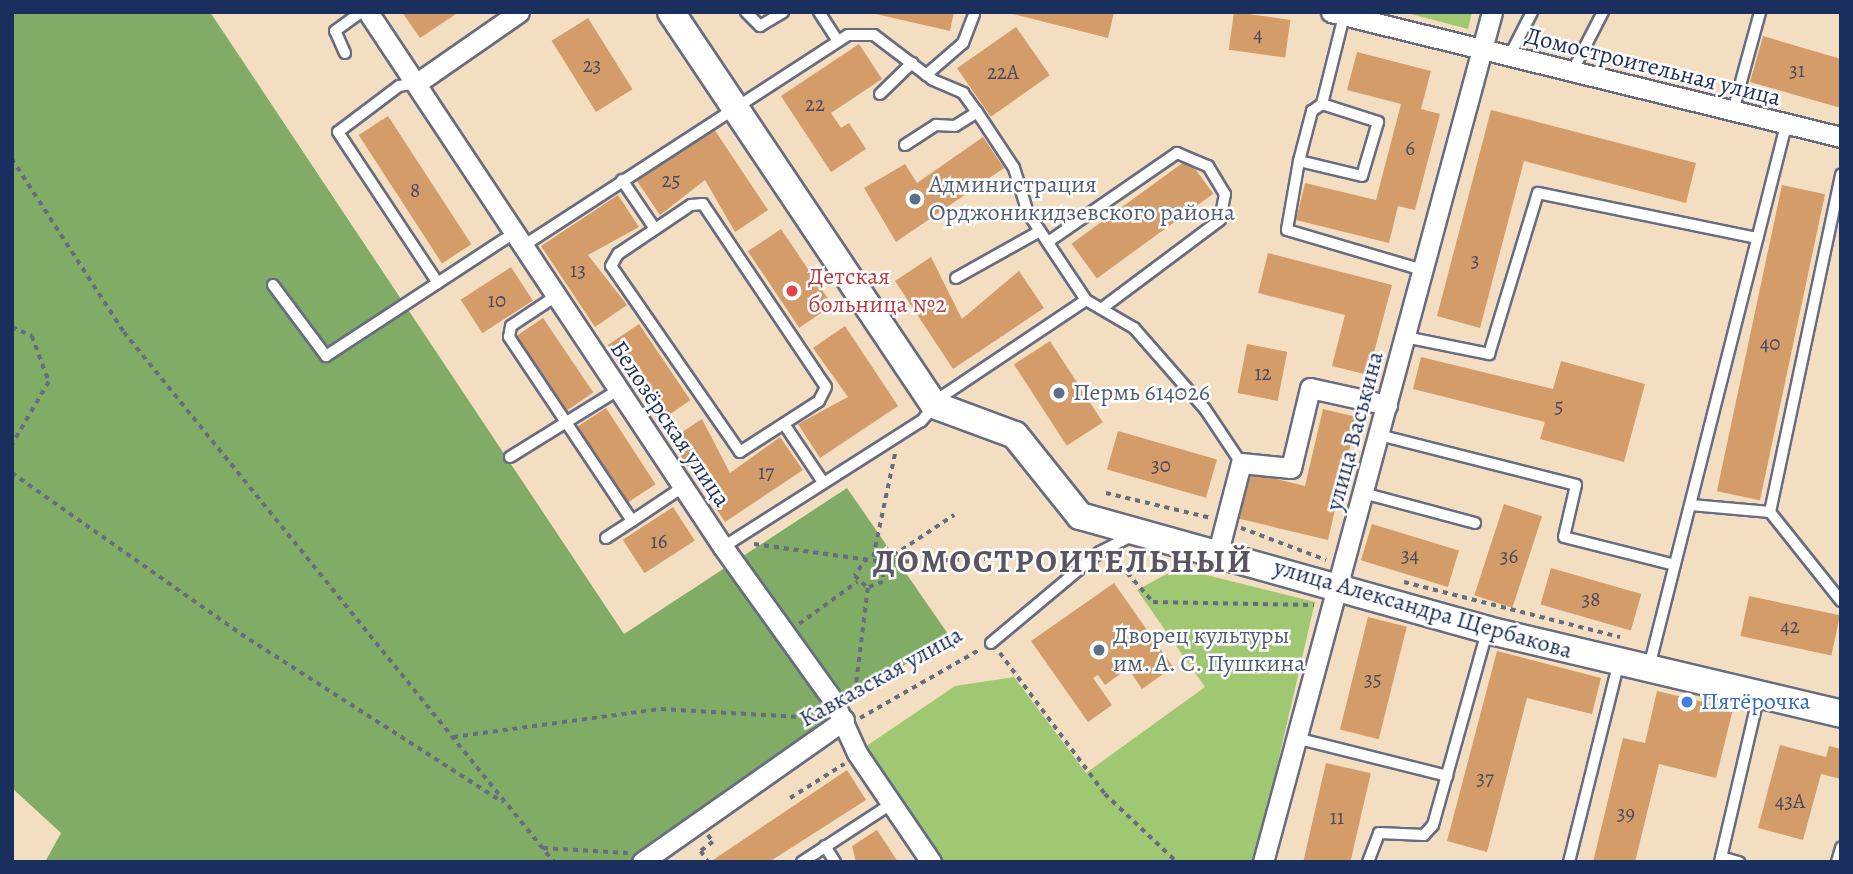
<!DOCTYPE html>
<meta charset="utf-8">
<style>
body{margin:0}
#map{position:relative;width:1853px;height:874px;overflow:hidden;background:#f4dec2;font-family:Alegreya,serif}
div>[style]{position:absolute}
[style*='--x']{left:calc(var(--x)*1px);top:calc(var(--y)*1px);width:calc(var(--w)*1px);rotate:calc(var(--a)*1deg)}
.green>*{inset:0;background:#a0c873}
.forest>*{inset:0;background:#80ac65}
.building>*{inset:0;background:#d39c69;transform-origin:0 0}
.path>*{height:3.5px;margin-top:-1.75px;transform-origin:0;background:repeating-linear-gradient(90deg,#676c81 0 5px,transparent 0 10px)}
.roads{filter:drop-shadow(2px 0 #676c81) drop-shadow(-2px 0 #676c81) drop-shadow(0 2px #676c81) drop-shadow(0 -2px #676c81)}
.lane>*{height:10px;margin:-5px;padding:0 5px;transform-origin:5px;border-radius:5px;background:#fff}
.street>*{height:19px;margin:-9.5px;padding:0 9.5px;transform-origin:9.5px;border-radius:9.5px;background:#fff}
.secondary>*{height:26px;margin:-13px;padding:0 13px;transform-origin:13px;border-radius:13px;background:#fff}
.dots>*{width:19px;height:19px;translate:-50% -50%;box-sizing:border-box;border:4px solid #fff;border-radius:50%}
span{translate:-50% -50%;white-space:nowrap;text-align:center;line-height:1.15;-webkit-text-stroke:5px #fff;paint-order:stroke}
.number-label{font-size:21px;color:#494a61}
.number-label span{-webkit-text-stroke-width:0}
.street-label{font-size:24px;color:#1b2f5e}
.service-label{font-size:24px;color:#4e5e75}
.left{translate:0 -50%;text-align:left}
.health-label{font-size:24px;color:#be3a42}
.shop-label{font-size:24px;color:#366cbe}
.district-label{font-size:32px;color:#5b5562;font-weight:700;letter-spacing:2px}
.frame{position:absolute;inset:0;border:14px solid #1b2f5e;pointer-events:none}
</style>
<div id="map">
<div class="green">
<div style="clip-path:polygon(1403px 12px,1472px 12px,1468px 29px)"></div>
<div style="clip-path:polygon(1178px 568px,1315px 602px,1255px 862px,937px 862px,859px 751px,955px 686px,1014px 677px,1086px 773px,1205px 687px,1137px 590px)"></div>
</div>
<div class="forest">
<div style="clip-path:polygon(12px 12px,210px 12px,624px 634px,847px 488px,948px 634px,629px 862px,45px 862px,61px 833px,12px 788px)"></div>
</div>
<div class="building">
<div style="clip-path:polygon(402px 12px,459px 12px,420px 38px)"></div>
<div style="clip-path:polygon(867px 12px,954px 12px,950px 31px)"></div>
<div style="clip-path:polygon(1005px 12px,1114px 12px,1108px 38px)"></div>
<div style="left:1234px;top:12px;width:57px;height:38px;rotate:8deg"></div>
<div style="left:588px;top:18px;width:84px;height:43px;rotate:58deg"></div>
<div style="left:1016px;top:27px;width:59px;height:72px;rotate:55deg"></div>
<div style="clip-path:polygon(1763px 36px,1841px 59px,1841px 108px,1750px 82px)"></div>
<div style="clip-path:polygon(859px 44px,882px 79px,831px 113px,841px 128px,849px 123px,866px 149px,831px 172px,781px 96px)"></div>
<div style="clip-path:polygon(1357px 52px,1431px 71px,1421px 109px,1440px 114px,1415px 210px,1398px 206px,1389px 243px,1296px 220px,1305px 183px,1376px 200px,1401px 104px,1347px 90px)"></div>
<div style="clip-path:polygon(1491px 110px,1696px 163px,1686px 203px,1524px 161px,1480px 328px,1437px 316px)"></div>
<div style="left:388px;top:116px;width:153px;height:35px;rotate:57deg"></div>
<div style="clip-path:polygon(714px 129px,768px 210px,735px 232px,705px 180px,660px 215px,637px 181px)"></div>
<div style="clip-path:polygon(983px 137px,1004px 168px,896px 242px,864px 188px,905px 164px,917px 183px)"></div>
<div style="left:1188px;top:159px;width:43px;height:144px;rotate:54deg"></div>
<div style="left:1782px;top:185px;width:44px;height:313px;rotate:12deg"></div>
<div style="clip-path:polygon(618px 195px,639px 227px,588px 255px,627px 305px,595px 327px,541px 246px)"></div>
<div style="left:781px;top:229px;width:92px;height:40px;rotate:56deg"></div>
<div style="clip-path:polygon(1268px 253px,1392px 285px,1368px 375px,1332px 366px,1345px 315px,1258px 293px)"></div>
<div style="clip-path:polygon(931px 257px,962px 319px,1019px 271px,1044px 308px,953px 369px,895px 281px)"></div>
<div style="left:511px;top:267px;width:40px;height:60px;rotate:57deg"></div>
<div style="left:543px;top:318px;width:90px;height:35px;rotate:56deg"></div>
<div style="left:639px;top:324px;width:92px;height:38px;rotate:56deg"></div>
<div style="clip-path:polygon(845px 326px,898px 406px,820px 458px,798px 424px,848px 397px,813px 348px)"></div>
<div style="left:1050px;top:341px;width:97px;height:43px;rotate:57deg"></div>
<div style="left:1247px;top:344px;width:41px;height:50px;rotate:11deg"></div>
<div style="clip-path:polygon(1421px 357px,1553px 389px,1561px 361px,1645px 384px,1624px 462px,1540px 439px,1545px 422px,1413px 389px)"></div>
<div style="left:606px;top:408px;width:91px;height:35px;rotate:57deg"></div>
<div style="clip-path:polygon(1323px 409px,1357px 417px,1328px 540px,1236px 518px,1247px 472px,1305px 486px)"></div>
<div style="clip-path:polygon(702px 419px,730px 473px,780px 437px,803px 470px,725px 522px,670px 440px)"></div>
<div style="left:1118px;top:431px;width:103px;height:40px;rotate:16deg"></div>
<div style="left:1504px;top:504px;width:40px;height:96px;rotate:18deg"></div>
<div style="left:673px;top:507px;width:40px;height:60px;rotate:57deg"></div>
<div style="left:1372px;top:524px;width:91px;height:38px;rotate:17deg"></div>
<div style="left:1551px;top:568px;width:94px;height:38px;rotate:16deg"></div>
<div style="clip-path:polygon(1114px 583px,1173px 667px,1142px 689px,1122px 659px,1117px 663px,1123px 672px,1105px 685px,1098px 675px,1093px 678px,1112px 705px,1088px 722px,1031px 641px)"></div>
<div style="left:1749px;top:596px;width:93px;height:41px;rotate:12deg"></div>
<div style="left:1368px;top:617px;width:40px;height:116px;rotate:14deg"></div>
<div style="clip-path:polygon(1497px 651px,1601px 678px,1592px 714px,1527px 698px,1487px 852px,1447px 841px)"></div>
<div style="clip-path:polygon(1657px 691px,1733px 709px,1716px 778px,1659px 764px,1635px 862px,1593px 862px,1623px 738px,1645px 743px)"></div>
<div style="clip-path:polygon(1780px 745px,1826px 757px,1829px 746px,1841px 749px,1841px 779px,1821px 774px,1803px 840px,1758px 828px)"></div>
<div style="left:1326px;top:763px;width:46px;height:102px;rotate:13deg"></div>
<div style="clip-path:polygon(847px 770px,866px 800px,769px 862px,710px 862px)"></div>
<div style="clip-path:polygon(877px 830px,898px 862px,856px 862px,852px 846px)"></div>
</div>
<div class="path">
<div style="--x:12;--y:159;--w:206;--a:57.1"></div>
<div style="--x:124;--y:332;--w:682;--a:50.95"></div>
<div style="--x:12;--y:327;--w:22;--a:24"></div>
<div style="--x:32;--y:336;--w:49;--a:69.7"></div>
<div style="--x:49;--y:382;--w:73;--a:120.4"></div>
<div style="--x:12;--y:473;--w:280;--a:35.1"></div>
<div style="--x:241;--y:634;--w:311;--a:32.7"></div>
<div style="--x:1106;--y:493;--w:108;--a:13.4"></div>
<div style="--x:1241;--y:528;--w:91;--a:20.6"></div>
<div style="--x:754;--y:544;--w:131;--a:7.9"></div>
<div style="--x:884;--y:562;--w:20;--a:93"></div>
<div style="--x:883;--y:582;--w:16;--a:158"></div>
<div style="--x:868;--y:588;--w:116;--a:96.9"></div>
<div style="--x:873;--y:557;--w:106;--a:-78.1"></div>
<div style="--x:867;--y:558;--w:22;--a:124"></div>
<div style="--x:855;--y:576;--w:18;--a:43"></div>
<div style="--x:1114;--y:558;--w:59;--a:48.4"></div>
<div style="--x:1153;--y:602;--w:161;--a:1.1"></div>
<div style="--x:885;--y:561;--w:83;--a:-33.7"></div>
<div style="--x:884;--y:562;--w:101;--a:-1.7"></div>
<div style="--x:1404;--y:582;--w:223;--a:14.3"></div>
<div style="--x:799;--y:624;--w:72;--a:-35.9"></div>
<div style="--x:1000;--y:653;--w:176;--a:53.3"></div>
<div style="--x:1105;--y:794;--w:99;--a:43.4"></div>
<div style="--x:860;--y:718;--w:139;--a:-29.7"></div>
<div style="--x:453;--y:737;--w:210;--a:-7.7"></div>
<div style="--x:661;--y:709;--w:155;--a:3.3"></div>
<div style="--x:790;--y:798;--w:64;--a:-32.2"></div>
<div style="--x:708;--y:835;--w:9;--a:54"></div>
<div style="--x:713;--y:842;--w:15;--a:143"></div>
<div style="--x:701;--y:851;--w:13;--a:58"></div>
<div style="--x:543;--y:848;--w:85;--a:3.4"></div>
</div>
<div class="roads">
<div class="lane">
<div style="--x:746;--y:12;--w:20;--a:45"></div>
<div style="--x:760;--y:26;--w:27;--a:-31"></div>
<div style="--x:819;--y:12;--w:35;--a:57"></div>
<div style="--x:345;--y:53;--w:24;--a:-114"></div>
<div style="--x:335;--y:31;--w:32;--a:-36"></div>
<div style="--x:1509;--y:57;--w:51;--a:-62.9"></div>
<div style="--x:1572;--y:72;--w:68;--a:-62.7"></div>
<div style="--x:926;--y:75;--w:49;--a:-40.9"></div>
<div style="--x:963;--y:43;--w:31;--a:-69"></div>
<div style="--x:416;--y:83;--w:17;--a:170"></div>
<div style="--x:399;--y:86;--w:76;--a:143"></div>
<div style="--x:338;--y:132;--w:181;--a:56.5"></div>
<div style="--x:880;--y:94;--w:45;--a:-44.1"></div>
<div style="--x:1322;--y:104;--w:59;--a:17.8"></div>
<div style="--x:1378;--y:122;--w:56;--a:106.5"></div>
<div style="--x:1362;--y:176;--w:65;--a:-166.6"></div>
<div style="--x:1299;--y:161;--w:52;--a:-75.4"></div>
<div style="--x:1312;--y:111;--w:12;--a:-35"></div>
<div style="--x:1322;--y:104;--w:91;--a:-76"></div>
<div style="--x:1733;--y:111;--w:103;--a:-74.7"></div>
<div style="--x:905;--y:145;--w:37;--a:-33"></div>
<div style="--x:936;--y:125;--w:19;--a:3"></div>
<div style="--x:955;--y:126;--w:26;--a:-32"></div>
<div style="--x:1299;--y:161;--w:70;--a:99.9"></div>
<div style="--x:1287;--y:230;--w:142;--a:16.4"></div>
<div style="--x:622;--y:180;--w:59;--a:56"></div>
<div style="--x:703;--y:204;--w:220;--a:56.1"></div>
<div style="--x:826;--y:387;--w:16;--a:117"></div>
<div style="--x:819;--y:401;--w:94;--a:147.2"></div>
<div style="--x:740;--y:452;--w:226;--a:-124.7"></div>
<div style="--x:611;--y:266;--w:14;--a:-60"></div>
<div style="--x:618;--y:254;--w:88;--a:-33.9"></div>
<div style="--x:691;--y:205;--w:12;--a:-5"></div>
<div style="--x:1048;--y:242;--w:157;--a:-34.6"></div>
<div style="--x:1177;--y:153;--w:34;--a:23"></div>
<div style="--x:1208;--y:166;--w:33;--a:59"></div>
<div style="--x:1225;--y:194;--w:26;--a:101"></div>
<div style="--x:1220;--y:220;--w:144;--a:143.2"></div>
<div style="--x:523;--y:246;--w:387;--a:-33"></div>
<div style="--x:848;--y:35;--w:26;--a:0"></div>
<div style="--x:874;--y:35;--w:74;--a:37.3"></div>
<div style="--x:933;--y:80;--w:33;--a:23"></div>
<div style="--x:963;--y:93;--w:24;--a:54"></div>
<div style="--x:977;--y:112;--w:67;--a:56.5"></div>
<div style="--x:1014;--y:168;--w:47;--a:72.7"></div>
<div style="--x:1028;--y:213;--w:105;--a:56.3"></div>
<div style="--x:1086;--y:300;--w:171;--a:146.2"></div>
<div style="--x:944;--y:395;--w:35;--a:131"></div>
<div style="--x:921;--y:421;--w:235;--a:147.5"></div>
<div style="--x:956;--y:278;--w:96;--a:-29.2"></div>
<div style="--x:273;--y:285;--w:89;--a:53.3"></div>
<div style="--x:326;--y:356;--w:225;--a:-33.2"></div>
<div style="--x:556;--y:296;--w:54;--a:146.3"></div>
<div style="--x:511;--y:326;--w:11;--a:100"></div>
<div style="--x:509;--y:337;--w:221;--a:56.2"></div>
<div style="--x:632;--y:521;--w:61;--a:-33.7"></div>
<div style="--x:1086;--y:300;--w:56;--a:30.3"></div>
<div style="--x:1134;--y:328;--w:108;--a:48.8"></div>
<div style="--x:1205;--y:409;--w:65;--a:56.3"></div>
<div style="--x:1405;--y:337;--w:86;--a:11.4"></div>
<div style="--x:1489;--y:354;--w:168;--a:-73.1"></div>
<div style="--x:1538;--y:193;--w:224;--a:11.6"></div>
<div style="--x:784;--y:424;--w:70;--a:56.1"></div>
<div style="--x:1379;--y:435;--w:203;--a:14.2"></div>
<div style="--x:1576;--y:485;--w:53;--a:103"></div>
<div style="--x:1564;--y:537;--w:114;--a:14.2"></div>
<div style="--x:510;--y:457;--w:127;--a:-31.8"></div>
<div style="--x:1363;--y:493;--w:116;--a:15"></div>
<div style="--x:1691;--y:505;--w:79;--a:5.1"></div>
<div style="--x:1770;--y:512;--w:345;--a:-78.1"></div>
<div style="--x:1770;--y:512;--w:114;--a:51.4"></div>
<div style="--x:606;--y:538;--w:31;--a:-33"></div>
<div style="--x:991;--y:643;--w:142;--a:-39.9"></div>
<div style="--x:1100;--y:552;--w:37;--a:-27"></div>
<div style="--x:1649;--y:667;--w:559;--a:-75.81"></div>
<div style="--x:1296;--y:738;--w:156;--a:14.1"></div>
<div style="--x:825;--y:846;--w:19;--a:58"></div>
<div style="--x:1721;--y:857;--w:19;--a:16"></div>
<div style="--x:802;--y:862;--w:106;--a:-33.1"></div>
<div style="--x:1368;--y:862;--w:31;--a:-69"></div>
<div style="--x:1379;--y:833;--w:45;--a:2.5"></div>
<div style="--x:1424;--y:835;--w:13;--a:-48"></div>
<div style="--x:1433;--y:825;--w:201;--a:-74.4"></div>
<div style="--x:1569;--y:862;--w:206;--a:-76"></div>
<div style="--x:1720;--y:862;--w:171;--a:-76.9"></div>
<div style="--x:1837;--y:862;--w:15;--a:-74"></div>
</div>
<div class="street">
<div style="--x:368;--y:12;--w:642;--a:56.43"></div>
<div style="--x:723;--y:547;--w:188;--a:54.3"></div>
<div style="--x:833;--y:700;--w:58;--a:65.6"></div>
<div style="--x:857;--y:753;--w:132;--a:55.8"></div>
<div style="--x:1331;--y:12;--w:525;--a:13.77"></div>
<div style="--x:417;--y:83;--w:124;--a:-34.8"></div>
<div style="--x:1218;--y:552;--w:92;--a:-75.5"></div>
<div style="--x:1241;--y:463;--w:50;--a:5.7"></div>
<div style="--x:1291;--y:468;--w:82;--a:-76.6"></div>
<div style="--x:1310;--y:388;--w:79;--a:12.4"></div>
<div style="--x:642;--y:862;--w:247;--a:-35.1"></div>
<div style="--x:1263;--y:862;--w:880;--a:-74.92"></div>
</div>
<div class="secondary">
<div style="--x:671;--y:12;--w:473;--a:56.2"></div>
<div style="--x:934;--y:405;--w:86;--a:20.3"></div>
<div style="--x:1015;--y:435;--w:104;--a:51.3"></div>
<div style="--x:1080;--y:516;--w:423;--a:15.6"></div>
<div style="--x:1487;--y:630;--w:364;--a:13.3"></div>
</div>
</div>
<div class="dots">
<div style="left:915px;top:199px;background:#5c6f8a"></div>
<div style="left:792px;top:291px;background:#e0444e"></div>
<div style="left:1059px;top:393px;background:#5c6f8a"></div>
<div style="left:1099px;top:650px;background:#5c6f8a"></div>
<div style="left:1687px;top:702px;background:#3f7fe0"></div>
</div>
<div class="number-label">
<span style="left:1258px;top:34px">4</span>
<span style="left:592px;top:65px">23</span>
<span style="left:1797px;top:70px">31</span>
<span style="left:1003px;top:72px">22А</span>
<span style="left:815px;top:104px">22</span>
<span style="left:1410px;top:148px">6</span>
<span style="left:671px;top:180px">25</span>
<span style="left:415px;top:190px">8</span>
<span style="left:1475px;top:260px">3</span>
<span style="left:578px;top:270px">13</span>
<span style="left:497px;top:300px">10</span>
<span style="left:1770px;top:343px">40</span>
<span style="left:1263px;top:373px">12</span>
<span style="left:1559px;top:406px">5</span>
<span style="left:1161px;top:465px">30</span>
<span style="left:766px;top:472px">17</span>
<span style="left:659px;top:541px">16</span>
<span style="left:1410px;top:555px">34</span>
<span style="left:1509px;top:556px">36</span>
<span style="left:1591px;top:599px">38</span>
<span style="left:1790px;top:626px">42</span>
<span style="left:1373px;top:679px">35</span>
<span style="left:1485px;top:778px">37</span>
<span style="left:1790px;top:801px">43А</span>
<span style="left:1626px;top:813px">39</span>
<span style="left:1337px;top:817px">11</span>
</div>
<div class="street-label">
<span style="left:1653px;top:67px;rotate:14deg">Домостроительная улица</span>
<span style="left:670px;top:424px;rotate:56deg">Белозёрская улица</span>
<span style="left:1355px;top:431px;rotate:-75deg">улица Васькина</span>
<span style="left:1423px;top:609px;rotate:16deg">улица Александра Щербакова</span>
<span style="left:881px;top:677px;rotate:-29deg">Кавказская улица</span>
</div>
<div class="service-label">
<span class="left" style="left:929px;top:199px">Администрация<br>Орджоникидзевского района</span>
<span class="left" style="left:1073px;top:393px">Пермь 614026</span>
<span class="left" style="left:1113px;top:650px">Дворец культуры<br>им. А. С. Пушкина</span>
</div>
<div class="health-label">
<span class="left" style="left:808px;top:291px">Детская<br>больница №2</span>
</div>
<div class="shop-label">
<span class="left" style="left:1701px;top:702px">Пятёрочка</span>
</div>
<div class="district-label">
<span style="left:1063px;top:561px">ДОМОСТРОИТЕЛЬНЫЙ</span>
</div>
<div class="frame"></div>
</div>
